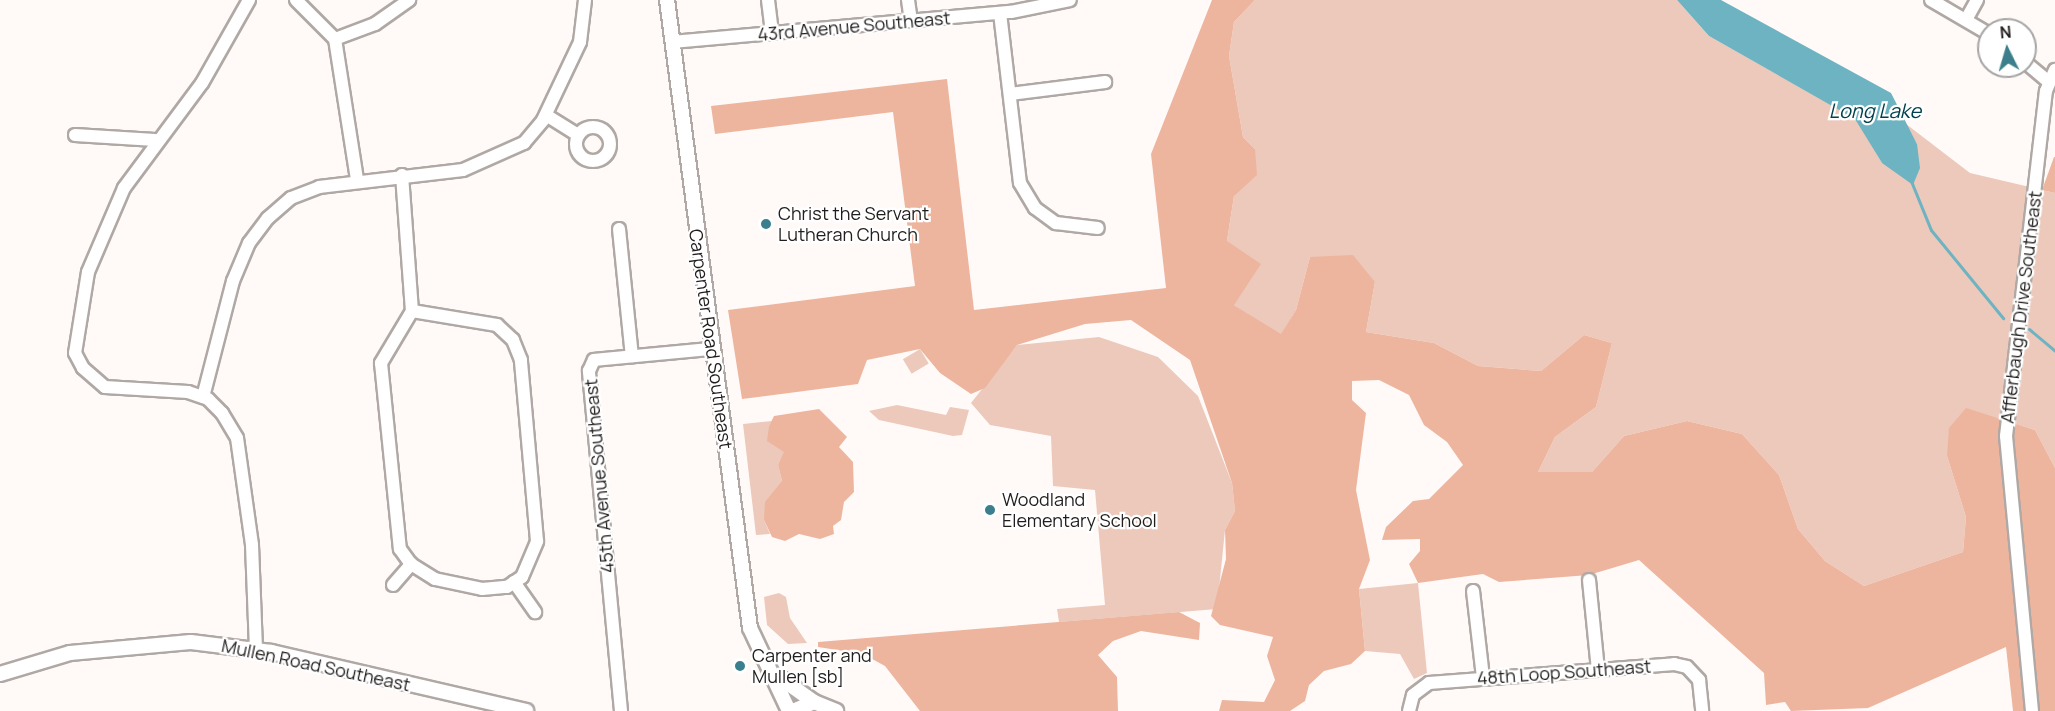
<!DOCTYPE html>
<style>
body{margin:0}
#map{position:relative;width:2055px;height:711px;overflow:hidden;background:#fffaf8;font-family:Manrope,sans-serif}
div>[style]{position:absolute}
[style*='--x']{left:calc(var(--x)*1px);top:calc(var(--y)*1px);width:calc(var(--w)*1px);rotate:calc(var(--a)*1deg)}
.green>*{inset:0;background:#ecc9bb;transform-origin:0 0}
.forest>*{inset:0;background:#edb59e}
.water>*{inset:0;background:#6eb3c2}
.stream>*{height:3px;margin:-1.5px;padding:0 1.5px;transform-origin:1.5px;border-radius:1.5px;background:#6eb3c2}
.roads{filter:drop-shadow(2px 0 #b0a8a5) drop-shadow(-2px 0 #b0a8a5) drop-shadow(0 2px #b0a8a5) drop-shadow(0 -2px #b0a8a5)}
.minor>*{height:12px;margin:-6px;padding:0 6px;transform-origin:6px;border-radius:6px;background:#fff}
.minor>.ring{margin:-6px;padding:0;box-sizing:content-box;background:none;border:12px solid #fff;border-radius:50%}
.tertiary>*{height:14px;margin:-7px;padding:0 7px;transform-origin:7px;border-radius:7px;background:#fff}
.dots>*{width:16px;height:16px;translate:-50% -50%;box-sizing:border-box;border:3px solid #fff;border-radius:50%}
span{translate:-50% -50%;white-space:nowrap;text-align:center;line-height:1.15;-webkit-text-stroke:4.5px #fff;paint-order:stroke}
.street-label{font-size:18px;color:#201d1c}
.poi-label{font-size:18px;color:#201d1c}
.left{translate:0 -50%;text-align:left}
.water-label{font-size:20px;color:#00414d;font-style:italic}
.north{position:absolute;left:1977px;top:18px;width:60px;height:60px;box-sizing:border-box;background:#fff;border:2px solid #a6a5a4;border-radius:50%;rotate:355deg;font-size:16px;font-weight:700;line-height:24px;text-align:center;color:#201d1c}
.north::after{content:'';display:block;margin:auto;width:21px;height:27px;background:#3b7f8d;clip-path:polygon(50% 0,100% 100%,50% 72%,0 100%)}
</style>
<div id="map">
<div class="green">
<div style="clip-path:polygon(1255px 0,1677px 0,1709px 36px,1856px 119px,1882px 163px,1917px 144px,1906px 124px,1970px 173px,2055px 193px,2055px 468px,2035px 430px,1966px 409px,1947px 456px,1966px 517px,1963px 552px,1864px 586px,1825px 561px,1798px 529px,1779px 475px,1742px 434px,1687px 421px,1624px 436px,1592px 472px,1538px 472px,1555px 437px,1596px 407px,1612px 343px,1584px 335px,1541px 371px,1478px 366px,1434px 343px,1366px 332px,1375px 282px,1310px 257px,1296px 310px,1281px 335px,1234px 305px,1227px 241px,1234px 196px,1255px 149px,1243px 137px,1229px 56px,1234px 22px)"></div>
<div style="clip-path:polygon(1099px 337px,1158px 357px,1198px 396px,1232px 483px,1235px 511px,1225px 530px,1217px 609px,1059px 622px,1057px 609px,1105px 605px,1095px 490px,1053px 486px,1051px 436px,990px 425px,971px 403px,1017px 345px)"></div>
<div style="left:920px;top:349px;width:17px;height:20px;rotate:59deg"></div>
<div style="clip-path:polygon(897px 405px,946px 415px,950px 407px,969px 410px,962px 435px,953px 436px,879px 420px,869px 411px)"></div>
<div style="clip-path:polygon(772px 421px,769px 426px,785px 452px,778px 465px,782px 481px,764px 520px,770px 534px,756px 535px,743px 424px)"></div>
<div style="clip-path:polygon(1418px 583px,1427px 673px,1414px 679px,1400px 654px,1365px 651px,1359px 589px)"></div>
<div style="clip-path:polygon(779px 593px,786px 597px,790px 618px,807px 643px,788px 644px,767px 625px,764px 597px)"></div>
</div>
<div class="forest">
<div style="clip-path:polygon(1212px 0,1255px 0,1234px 22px,1229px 56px,1243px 137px,1255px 149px,1257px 175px,1234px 196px,1227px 241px,1261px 264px,1234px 305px,1281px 334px,1296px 310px,1310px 257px,1353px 255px,1375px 282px,1366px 332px,1434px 343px,1478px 366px,1541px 371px,1584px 335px,1612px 343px,1596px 407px,1555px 437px,1538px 472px,1592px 472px,1624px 436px,1687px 421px,1742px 434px,1779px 475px,1798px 529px,1825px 561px,1864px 586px,1963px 552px,1966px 517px,1947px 456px,1949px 428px,1966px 408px,2035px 430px,2055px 468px,2055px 711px,2013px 711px,2006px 647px,1868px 708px,1791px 711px,1785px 702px,1766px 705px,1764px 673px,1639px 560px,1589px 575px,1499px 582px,1483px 574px,1418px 583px,1409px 564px,1420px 551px,1420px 539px,1382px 540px,1386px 527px,1413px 501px,1429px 499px,1463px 465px,1447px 442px,1424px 425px,1409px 395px,1379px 380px,1352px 381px,1352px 400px,1366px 413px,1356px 490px,1370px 560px,1359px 589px,1365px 651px,1351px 664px,1324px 671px,1309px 685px,1305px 701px,1290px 711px,1219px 711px,1222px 700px,1264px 702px,1275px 680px,1267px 656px,1273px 637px,1220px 625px,1211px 616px,1226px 559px,1225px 530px,1235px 511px,1232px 483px,1190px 360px,1131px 320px,1085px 324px,1017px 345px,985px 388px,971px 394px,940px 373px,920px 349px,867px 360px,858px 384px,742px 399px,728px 310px,915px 286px,893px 112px,715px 134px,711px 106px,947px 79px,974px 310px,1166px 288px,1151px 154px)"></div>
<div style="clip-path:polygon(2054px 157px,2055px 157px,2055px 193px,2042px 190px)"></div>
<div style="clip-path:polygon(819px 409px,847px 437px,839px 447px,853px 462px,854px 492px,844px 502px,841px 520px,833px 526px,834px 534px,820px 539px,799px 534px,785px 541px,772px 537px,764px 520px,765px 502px,782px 481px,778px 465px,784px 452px,767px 441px,769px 426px,774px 416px)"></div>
<div style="clip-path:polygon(1179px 612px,1200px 623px,1199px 640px,1141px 631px,1113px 641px,1098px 655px,1117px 677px,1118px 711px,920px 711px,885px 666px,863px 654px,818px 647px,818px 642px)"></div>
</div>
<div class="water">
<div style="clip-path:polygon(1677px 0,1721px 0,1891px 93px,1917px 144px,1920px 168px,1913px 185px,1882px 163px,1855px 119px,1709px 36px)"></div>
</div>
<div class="stream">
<div style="--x:1911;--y:181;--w:53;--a:67.8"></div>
<div style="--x:1931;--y:230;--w:114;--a:50.7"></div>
<div style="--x:2029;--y:329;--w:34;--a:40"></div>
</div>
<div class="roads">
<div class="minor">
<div style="--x:249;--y:0;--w:95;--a:119.5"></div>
<div style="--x:202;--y:83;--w:131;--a:126.6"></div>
<div style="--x:124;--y:188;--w:91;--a:113.2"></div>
<div style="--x:88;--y:272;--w:82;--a:99.1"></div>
<div style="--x:75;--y:353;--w:17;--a:62"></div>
<div style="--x:83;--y:368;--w:29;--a:41"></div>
<div style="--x:105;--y:387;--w:83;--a:3.4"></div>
<div style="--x:188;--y:392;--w:21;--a:19"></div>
<div style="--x:208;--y:399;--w:20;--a:45"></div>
<div style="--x:222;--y:413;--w:29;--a:59"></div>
<div style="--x:237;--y:438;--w:108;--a:82"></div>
<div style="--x:252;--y:545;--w:104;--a:87.8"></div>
<div style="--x:296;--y:0;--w:55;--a:45"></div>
<div style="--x:335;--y:39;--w:142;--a:81.1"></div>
<div style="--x:768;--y:0;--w:33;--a:83"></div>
<div style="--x:908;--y:0;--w:21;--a:82"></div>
<div style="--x:1931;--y:0;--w:67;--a:30.4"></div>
<div style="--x:1000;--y:13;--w:171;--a:83.3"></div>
<div style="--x:1020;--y:183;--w:29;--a:59"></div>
<div style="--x:1035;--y:208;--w:26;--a:36"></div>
<div style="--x:1056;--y:223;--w:42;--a:6.8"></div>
<div style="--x:1967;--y:18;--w:21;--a:-61"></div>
<div style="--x:335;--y:39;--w:43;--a:-20.6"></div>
<div style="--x:375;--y:24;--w:42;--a:-35.2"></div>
<div style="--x:672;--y:42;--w:340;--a:-5.1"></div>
<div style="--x:1011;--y:12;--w:60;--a:-11.5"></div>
<div style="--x:2025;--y:62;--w:31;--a:40"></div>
<div style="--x:1010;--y:94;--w:96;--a:-7.2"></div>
<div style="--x:546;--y:115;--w:38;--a:32"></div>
<div class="ring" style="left:576px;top:127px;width:22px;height:22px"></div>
<div style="--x:75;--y:135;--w:80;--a:3.6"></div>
<div style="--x:402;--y:175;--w:136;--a:85.8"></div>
<div style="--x:412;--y:311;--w:61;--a:120.8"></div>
<div style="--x:381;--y:363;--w:187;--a:84.2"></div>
<div style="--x:400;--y:549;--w:19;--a:54"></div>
<div style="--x:411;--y:564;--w:28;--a:32"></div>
<div style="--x:435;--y:579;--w:48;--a:12"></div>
<div style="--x:482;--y:589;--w:25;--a:-5"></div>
<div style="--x:507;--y:587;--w:18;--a:-34"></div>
<div style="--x:522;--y:577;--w:39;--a:-67"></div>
<div style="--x:537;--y:541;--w:182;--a:-95.1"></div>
<div style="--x:521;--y:360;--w:22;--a:-112"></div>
<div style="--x:513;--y:340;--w:22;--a:-137"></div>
<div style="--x:497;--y:325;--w:86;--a:-170.6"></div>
<div style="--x:619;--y:229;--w:128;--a:84.2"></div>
<div style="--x:203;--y:397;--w:120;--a:-75.5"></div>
<div style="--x:233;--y:281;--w:41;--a:-67.2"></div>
<div style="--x:249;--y:243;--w:31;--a:-53"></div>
<div style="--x:268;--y:218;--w:30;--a:-41"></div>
<div style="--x:291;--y:198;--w:30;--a:-21"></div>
<div style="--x:319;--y:187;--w:145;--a:-6.7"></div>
<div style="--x:463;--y:170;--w:67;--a:-23.9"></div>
<div style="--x:524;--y:143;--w:30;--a:-50"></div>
<div style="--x:543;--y:120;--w:86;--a:-64.6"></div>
<div style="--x:580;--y:42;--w:42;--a:-83.2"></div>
<div style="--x:1589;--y:580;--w:90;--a:84.3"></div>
<div style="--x:514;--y:582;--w:37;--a:55"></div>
<div style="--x:393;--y:585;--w:28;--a:-49"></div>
<div style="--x:1473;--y:591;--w:88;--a:83.4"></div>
<div style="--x:621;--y:711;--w:342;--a:-95.4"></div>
<div style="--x:589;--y:371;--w:12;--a:-66"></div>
<div style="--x:594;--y:360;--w:118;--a:-5.4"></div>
<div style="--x:1409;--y:711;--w:16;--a:-76"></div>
<div style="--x:1413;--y:695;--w:20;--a:-37"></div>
<div style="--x:1429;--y:683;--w:246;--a:-4.4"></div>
<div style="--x:1674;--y:664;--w:13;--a:13"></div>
<div style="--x:1687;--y:667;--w:18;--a:47"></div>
<div style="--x:1699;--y:680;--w:31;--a:84"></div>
<div style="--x:2032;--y:711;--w:276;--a:-95.4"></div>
<div style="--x:2006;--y:436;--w:347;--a:-83.4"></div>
<div style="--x:2046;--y:91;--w:23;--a:-67"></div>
</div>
<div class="tertiary">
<div style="--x:667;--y:0;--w:633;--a:82.47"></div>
<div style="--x:750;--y:628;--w:92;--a:64.8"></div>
<div style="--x:0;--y:674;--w:73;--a:-16.7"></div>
<div style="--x:70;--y:653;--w:121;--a:-5.2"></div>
<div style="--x:191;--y:642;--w:81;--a:7.1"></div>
<div style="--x:271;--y:652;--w:262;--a:13"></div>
<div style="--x:779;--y:677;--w:43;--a:35.5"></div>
<div style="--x:793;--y:711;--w:23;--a:-23"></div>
<div style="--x:814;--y:702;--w:24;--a:22"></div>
</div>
</div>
<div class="dots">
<div style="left:766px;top:224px;background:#3b7f8d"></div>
<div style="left:990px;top:510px;background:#3b7f8d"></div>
<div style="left:740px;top:666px;background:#3b7f8d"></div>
</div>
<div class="street-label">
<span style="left:854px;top:26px;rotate:-5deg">43rd Avenue Southeast</span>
<span style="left:2021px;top:307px;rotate:-83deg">Afflerbaugh Drive Southeast</span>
<span style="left:711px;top:339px;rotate:82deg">Carpenter Road Southeast</span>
<span style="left:599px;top:476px;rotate:-95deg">45th Avenue Southeast</span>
<span style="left:316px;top:665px;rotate:12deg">Mullen Road Southeast</span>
<span style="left:1564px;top:672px;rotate:-4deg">48th Loop Southeast</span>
</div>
<div class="poi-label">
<span class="left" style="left:778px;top:224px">Christ the Servant<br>Lutheran Church</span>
<span class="left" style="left:1002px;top:510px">Woodland<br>Elementary School</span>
<span class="left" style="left:752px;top:666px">Carpenter and<br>Mullen [sb]</span>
</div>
<div class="water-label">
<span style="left:1875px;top:110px">Long Lake</span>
</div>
<div class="north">N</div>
</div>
